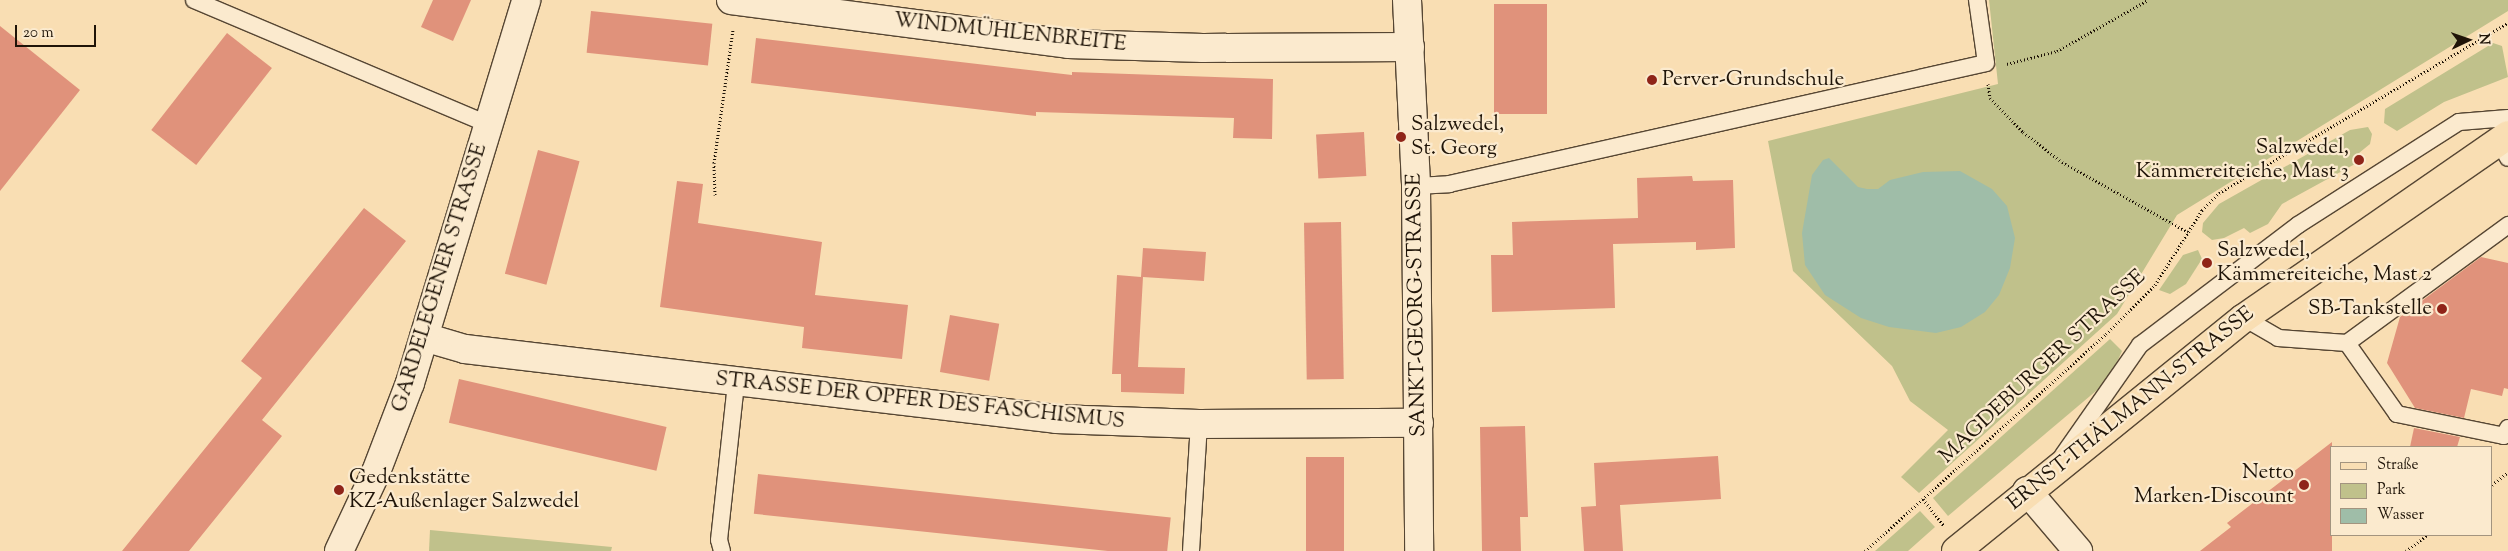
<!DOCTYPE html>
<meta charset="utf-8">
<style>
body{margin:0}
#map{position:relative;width:2508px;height:551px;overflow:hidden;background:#f9deb3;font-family:"Sorts Mill Goudy",serif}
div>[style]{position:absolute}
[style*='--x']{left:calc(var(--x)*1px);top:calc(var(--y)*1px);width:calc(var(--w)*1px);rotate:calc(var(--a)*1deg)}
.green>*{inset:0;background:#c0c18b}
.water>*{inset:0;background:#9fbda8}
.building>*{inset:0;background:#e0927b;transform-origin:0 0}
.path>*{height:3px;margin-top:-1.5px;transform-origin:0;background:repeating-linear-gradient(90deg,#1f1408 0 1px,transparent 0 3.5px)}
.roads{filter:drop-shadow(1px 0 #564633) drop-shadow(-1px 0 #564633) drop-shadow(0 1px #564633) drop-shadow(0 -1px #564633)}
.lane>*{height:16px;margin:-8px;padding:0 8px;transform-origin:8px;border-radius:8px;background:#fbeace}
.street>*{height:28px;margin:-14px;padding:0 14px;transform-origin:14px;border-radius:14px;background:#fbeace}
.primary>*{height:28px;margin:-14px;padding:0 14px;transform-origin:14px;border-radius:14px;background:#f9deb3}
.dots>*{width:14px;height:14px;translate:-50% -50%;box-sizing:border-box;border:2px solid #fbeace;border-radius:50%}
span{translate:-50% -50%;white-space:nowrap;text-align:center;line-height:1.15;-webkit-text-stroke:4.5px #fbeace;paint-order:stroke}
.street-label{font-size:21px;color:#1f1408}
.poi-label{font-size:21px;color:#1f1408}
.left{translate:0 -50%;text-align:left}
.right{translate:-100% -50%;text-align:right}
.legend{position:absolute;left:2330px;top:446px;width:162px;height:90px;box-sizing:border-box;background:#fbeace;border:1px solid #a3947f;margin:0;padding:6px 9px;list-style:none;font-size:15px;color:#1f1408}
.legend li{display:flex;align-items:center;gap:10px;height:25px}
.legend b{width:25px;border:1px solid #a3947f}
.north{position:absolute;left:2443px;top:15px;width:50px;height:50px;-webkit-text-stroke:4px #fbeace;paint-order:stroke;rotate:87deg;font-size:14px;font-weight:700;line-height:20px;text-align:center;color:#1f1408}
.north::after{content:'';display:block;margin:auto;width:18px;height:22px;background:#1f1408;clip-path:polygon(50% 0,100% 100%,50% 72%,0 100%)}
.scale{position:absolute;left:15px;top:25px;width:81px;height:22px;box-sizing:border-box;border:2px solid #1f1408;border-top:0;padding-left:6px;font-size:15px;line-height:18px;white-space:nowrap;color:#1f1408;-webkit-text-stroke:4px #fbeace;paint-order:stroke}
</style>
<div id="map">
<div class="green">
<div style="clip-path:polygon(1989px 0,2508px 0,2508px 11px,2177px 215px,2117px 314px,1919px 493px,1901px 477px,1948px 430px,1910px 401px,1892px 366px,1793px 271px,1768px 141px,1998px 84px)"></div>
<div style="clip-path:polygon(2493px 43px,2502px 46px,2508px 77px,2444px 102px,2397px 131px,2384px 123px,2385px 109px)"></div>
<div style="clip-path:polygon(2368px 127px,2372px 134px,2370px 144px,2359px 153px,2355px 164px,2282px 204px,2268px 224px,2250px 233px,2244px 228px,2224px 238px,2212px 240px,2202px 232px,2203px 223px,2219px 204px,2350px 130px)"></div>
<div style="clip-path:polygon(2198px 250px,2202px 259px,2186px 284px,2170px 294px,2159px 290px,2183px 255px)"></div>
<div style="clip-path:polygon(2110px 339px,2122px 351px,2109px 380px,1948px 516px,1933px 498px)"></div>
<div style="clip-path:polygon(1920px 511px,1935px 527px,1908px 551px,1875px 551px)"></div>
<div style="clip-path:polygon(430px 530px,612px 547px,611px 551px,429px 551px)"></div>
</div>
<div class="water">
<div style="clip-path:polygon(1829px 158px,1858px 187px,1867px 189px,1878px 189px,1890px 180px,1923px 172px,1960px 171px,1992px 189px,2007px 206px,2015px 238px,2010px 268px,1999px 295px,1985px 312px,1961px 327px,1936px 333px,1889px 327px,1861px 318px,1825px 295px,1805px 265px,1802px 233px,1812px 175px,1823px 160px)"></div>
</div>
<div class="building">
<div style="clip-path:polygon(433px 0,471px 0,453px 41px,421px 27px)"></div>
<div style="left:1494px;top:4px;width:53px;height:110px"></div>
<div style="left:591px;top:11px;width:122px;height:42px;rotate:6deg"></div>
<div style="clip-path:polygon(0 26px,80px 90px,0 191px)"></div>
<div style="left:227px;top:33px;width:57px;height:123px;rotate:38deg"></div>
<div style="clip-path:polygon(756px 38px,1072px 75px,1072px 72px,1273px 79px,1272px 139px,1233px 138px,1234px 118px,1036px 112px,1036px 116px,751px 83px)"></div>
<div style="left:1364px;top:132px;width:44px;height:48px;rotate:87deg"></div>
<div style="left:538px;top:150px;width:43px;height:128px;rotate:15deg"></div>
<div style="clip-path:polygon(1692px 176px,1693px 181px,1733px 180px,1735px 248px,1696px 250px,1696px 242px,1613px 244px,1615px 308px,1492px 312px,1491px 255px,1513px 255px,1512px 222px,1638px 218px,1637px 178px)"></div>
<div style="clip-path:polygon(677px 181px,703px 184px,698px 223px,822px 242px,815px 295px,908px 305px,902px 359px,802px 348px,804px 327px,660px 307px)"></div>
<div style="clip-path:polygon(364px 208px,406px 241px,262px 420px,282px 436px,189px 551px,122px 551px,262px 378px,241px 361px)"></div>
<div style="left:1341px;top:222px;width:157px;height:37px;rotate:89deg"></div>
<div style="clip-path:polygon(1143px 248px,1206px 252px,1204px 281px,1143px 277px,1138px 367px,1185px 368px,1184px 394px,1121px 392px,1121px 374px,1112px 374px,1117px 275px,1141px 277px)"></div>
<div style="clip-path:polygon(2481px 257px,2508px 263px,2508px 389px,2504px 388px,2502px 396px,2471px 389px,2464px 418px,2415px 408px,2387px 363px,2400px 317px)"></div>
<div style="left:950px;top:315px;width:50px;height:58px;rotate:10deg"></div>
<div style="left:459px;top:379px;width:213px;height:45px;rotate:13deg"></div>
<div style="clip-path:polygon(1525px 426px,1528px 517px,1520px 517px,1521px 551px,1482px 551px,1480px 427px)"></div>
<div style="clip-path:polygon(2414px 428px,2460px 437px,2457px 447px,2410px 447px)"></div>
<div style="clip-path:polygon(2332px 442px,2332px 551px,2200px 551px,2231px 527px,2227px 523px)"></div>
<div style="clip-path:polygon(1718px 456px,1721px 499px,1620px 505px,1623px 551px,1584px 551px,1581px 507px,1596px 506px,1594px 463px)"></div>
<div style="left:1344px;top:457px;width:94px;height:38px;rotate:90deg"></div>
<div style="left:758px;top:474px;width:415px;height:40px;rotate:6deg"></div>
</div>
<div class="path">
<div style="--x:2007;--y:64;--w:52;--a:-14.6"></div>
<div style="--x:2057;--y:51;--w:104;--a:-29.3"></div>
<div style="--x:1988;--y:84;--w:14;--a:82"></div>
<div style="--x:1990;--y:98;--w:47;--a:45.9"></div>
<div style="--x:2023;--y:132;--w:49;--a:37.6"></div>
<div style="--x:2062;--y:162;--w:144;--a:29.1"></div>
<div style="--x:715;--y:195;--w:32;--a:-92"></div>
<div style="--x:714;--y:163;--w:135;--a:-81.9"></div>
<div style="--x:2492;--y:485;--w:21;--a:-39"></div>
<div style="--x:1923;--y:499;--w:34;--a:52"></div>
<div style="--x:1865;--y:551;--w:324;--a:-42"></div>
<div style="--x:2106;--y:334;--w:69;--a:-45"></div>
<div style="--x:2155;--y:285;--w:89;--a:-57.9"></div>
<div style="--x:2202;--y:210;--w:24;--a:-45"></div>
<div style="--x:2219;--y:193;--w:335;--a:-30.5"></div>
<div style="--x:2406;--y:551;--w:26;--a:-37"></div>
</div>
<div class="roads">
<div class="lane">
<div style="--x:194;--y:0;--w:318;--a:22.9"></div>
<div style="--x:2499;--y:141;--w:19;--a:62"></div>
<div style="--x:1416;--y:186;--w:33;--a:-3"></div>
<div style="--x:1449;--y:184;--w:550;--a:-12.7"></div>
<div style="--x:1986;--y:63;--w:64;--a:-98.1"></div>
<div style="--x:2244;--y:318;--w:39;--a:30"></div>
<div style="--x:2278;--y:338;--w:69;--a:4.1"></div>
<div style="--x:2347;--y:343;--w:200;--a:-36.2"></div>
<div style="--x:2347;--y:343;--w:87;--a:54.8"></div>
<div style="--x:2397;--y:414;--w:109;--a:11.6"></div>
<div style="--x:2504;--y:436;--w:9;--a:-63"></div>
<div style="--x:2063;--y:455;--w:134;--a:-55"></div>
<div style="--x:2140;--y:345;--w:198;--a:-37.2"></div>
<div style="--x:2298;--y:225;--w:191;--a:-32.6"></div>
<div style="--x:2459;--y:122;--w:49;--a:-4.7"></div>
<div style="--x:722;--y:551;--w:11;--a:-105"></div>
<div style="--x:719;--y:540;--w:158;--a:-83.8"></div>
<div style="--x:1191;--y:551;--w:127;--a:-86.4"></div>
</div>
<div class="street">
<div style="--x:731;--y:0;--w:340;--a:7.4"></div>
<div style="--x:1068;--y:44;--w:135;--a:1.7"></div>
<div style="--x:1203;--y:48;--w:207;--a:-0.3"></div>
<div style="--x:1407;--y:0;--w:186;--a:87.2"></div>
<div style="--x:1416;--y:186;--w:365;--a:89.5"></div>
<div style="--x:424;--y:337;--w:43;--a:16.3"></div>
<div style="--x:465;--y:349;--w:595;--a:6.75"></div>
<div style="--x:1056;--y:419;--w:143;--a:2"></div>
<div style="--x:1199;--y:424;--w:220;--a:-0.3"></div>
<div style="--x:2027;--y:491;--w:79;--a:49.6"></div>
<div style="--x:339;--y:551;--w:87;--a:-64.9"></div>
<div style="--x:376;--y:472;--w:95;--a:-69.1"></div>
<div style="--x:410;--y:383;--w:400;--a:-73.1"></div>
</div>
<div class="primary">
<div style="--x:1956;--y:551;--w:370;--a:-39"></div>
<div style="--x:2244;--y:318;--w:321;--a:-34.7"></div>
</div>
</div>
<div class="dots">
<div style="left:1652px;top:80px;background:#8f2418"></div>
<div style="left:1401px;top:137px;background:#8f2418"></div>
<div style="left:2359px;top:160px;background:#8f2418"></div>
<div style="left:2207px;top:263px;background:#8f2418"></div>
<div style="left:2442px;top:309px;background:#8f2418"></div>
<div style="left:2304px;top:485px;background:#8f2418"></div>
<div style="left:339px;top:490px;background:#8f2418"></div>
</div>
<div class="street-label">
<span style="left:1010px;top:33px;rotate:6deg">WINDMÜHLENBREITE</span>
<span style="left:440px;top:278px;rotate:-73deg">GARDELEGENER STRASSE</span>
<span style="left:1417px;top:305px;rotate:-91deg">SANKT-GEORG-STRASSE</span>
<span style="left:2043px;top:367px;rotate:-43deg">MAGDEBURGER STRASSE</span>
<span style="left:920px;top:401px;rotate:6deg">STRASSE DER OPFER DES FASCHISMUS</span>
<span style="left:2131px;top:409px;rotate:-39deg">ERNST-THÄLMANN-STRASSE</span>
</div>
<div class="poi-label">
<span class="left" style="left:1662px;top:80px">Perver-Grundschule</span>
<span class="left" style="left:1411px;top:137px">Salzwedel,<br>St. Georg</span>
<span class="right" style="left:2349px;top:160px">Salzwedel,<br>Kämmereiteiche, Mast 3</span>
<span class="left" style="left:2217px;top:263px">Salzwedel,<br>Kämmereiteiche, Mast 2</span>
<span class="right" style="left:2432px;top:309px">SB-Tankstelle</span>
<span class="right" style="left:2294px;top:485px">Netto<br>Marken-Discount</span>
<span class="left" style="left:349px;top:490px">Gedenkstätte<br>KZ-Außenlager Salzwedel</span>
</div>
<ul class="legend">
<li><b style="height:6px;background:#f9deb3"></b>Straße</li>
<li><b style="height:14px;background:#c0c18b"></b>Park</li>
<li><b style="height:14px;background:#9fbda8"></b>Wasser</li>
</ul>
<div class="north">N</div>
<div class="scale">20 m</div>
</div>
